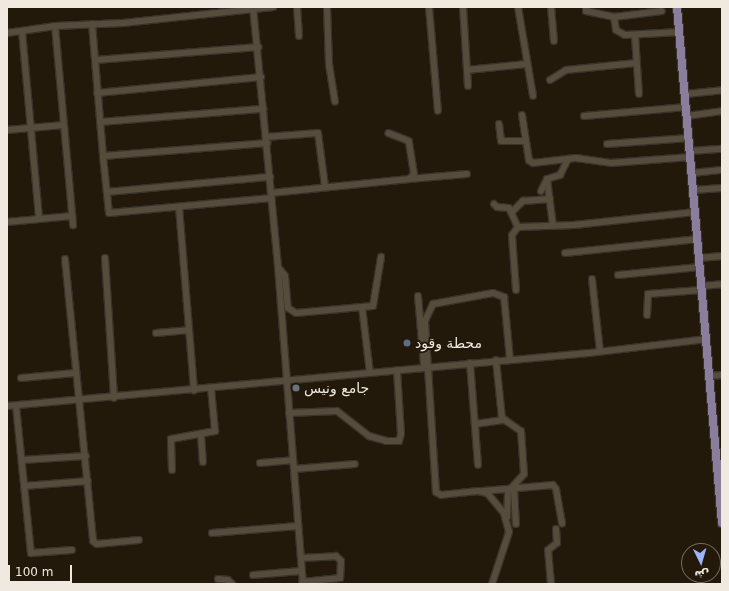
<!DOCTYPE html>
<meta charset="utf-8">
<style>
body{margin:0}
#map{position:relative;width:729px;height:591px;overflow:hidden;background:#22190b;font-family:"DejaVu Sans",Vazirmatn,sans-serif}
div>[style]{position:absolute}
[style*='--x']{left:calc(var(--x)*1px);top:calc(var(--y)*1px);width:calc(var(--w)*1px);rotate:calc(var(--a)*1deg)}
.roads{filter:drop-shadow(1px 0 #39332d) drop-shadow(-1px 0 #39332d) drop-shadow(0 1px #39332d) drop-shadow(0 -1px #39332d)}
.minor>*{height:6px;margin:-3px;padding:0 3px;transform-origin:3px;border-radius:3px;background:#564c3b}
.major>*{height:8px;margin:-4px;padding:0 4px;transform-origin:4px;border-radius:4px;background:#8b7d9c}
.dots>*{width:11px;height:11px;translate:-50% -50%;box-sizing:border-box;border:2px solid #22190b;border-radius:50%}
span{translate:-50% -50%;white-space:nowrap;text-align:center;line-height:1.15;-webkit-text-stroke:4px #22190b;paint-order:stroke}
.poi-label{font-size:14px;color:#efe9df}
.left{translate:0 -50%;text-align:left}
.frame{position:absolute;inset:0;border:8px solid #efe9df;pointer-events:none}
.north{position:absolute;left:681px;top:543px;width:40px;height:40px;box-sizing:border-box;background:#22190b;border:1px solid #746c60;border-radius:50%;rotate:175deg;font-size:11px;font-weight:700;line-height:16px;text-align:center;color:#efe9df}
.north::after{content:'';display:block;margin:auto;width:14px;height:18px;background:#9db4fd;clip-path:polygon(50% 0,100% 100%,50% 72%,0 100%)}
.scale{position:absolute;left:8px;top:565px;width:64px;height:18px;box-sizing:border-box;border:2px solid #efe9df;border-top:0;padding-left:5px;font-size:12px;line-height:14px;white-space:nowrap;color:#efe9df;-webkit-text-stroke:3px #22190b;paint-order:stroke}
</style>
<div id="map">
<div class="roads">
<div class="minor">
<div style="--x:253;--y:7;--w:261;--a:84.5"></div>
<div style="--x:278;--y:267;--w:318;--a:85.5"></div>
<div style="--x:297;--y:7;--w:29;--a:86"></div>
<div style="--x:327;--y:7;--w:57;--a:88"></div>
<div style="--x:329;--y:64;--w:38;--a:81"></div>
<div style="--x:429;--y:7;--w:104;--a:85.1"></div>
<div style="--x:463;--y:7;--w:79;--a:86.4"></div>
<div style="--x:518;--y:7;--w:90;--a:80.4"></div>
<div style="--x:551;--y:7;--w:34;--a:85"></div>
<div style="--x:586;--y:7;--w:4;--a:90"></div>
<div style="--x:586;--y:11;--w:29;--a:12"></div>
<div style="--x:614;--y:17;--w:48;--a:-7.1"></div>
<div style="--x:614;--y:17;--w:13;--a:81"></div>
<div style="--x:616;--y:30;--w:10;--a:29"></div>
<div style="--x:625;--y:35;--w:55;--a:-3.1"></div>
<div style="--x:92;--y:24;--w:132;--a:85.2"></div>
<div style="--x:103;--y:156;--w:165;--a:-4.5"></div>
<div style="--x:55;--y:26;--w:200;--a:84.8"></div>
<div style="--x:22;--y:31;--w:188;--a:84.8"></div>
<div style="--x:7;--y:33;--w:49;--a:-8.3"></div>
<div style="--x:55;--y:26;--w:68;--a:-2.5"></div>
<div style="--x:123;--y:23;--w:151;--a:-6.1"></div>
<div style="--x:635;--y:36;--w:58;--a:86.1"></div>
<div style="--x:96;--y:60;--w:163;--a:-4.6"></div>
<div style="--x:467;--y:70;--w:60;--a:-5.7"></div>
<div style="--x:550;--y:80;--w:19;--a:-32"></div>
<div style="--x:566;--y:70;--w:71;--a:-5.6"></div>
<div style="--x:97;--y:93;--w:165;--a:-5.6"></div>
<div style="--x:686;--y:94;--w:36;--a:-6"></div>
<div style="--x:522;--y:115;--w:46;--a:81.2"></div>
<div style="--x:529;--y:160;--w:5;--a:37"></div>
<div style="--x:533;--y:163;--w:43;--a:-6.6"></div>
<div style="--x:576;--y:158;--w:35;--a:8"></div>
<div style="--x:611;--y:163;--w:80;--a:-4.3"></div>
<div style="--x:584;--y:116;--w:103;--a:-5"></div>
<div style="--x:687;--y:116;--w:35;--a:-8"></div>
<div style="--x:100;--y:122;--w:164;--a:-4.6"></div>
<div style="--x:499;--y:124;--w:17;--a:83"></div>
<div style="--x:501;--y:141;--w:25;--a:0"></div>
<div style="--x:7;--y:130;--w:57;--a:-5"></div>
<div style="--x:266;--y:137;--w:52;--a:-4.4"></div>
<div style="--x:318;--y:133;--w:53;--a:82.5"></div>
<div style="--x:607;--y:144;--w:82;--a:-4.2"></div>
<div style="--x:690;--y:151;--w:32;--a:-4"></div>
<div style="--x:103;--y:156;--w:57;--a:84"></div>
<div style="--x:109;--y:213;--w:163;--a:-5.3"></div>
<div style="--x:692;--y:173;--w:30;--a:-6"></div>
<div style="--x:409;--y:179;--w:58;--a:-4.9"></div>
<div style="--x:547;--y:179;--w:47;--a:82.7"></div>
<div style="--x:694;--y:190;--w:28;--a:-4"></div>
<div style="--x:541;--y:191;--w:13;--a:-63"></div>
<div style="--x:547;--y:179;--w:14;--a:-17"></div>
<div style="--x:560;--y:175;--w:18;--a:-63"></div>
<div style="--x:107;--y:192;--w:164;--a:-5.3"></div>
<div style="--x:271;--y:193;--w:139;--a:-5.8"></div>
<div style="--x:409;--y:179;--w:7;--a:-45"></div>
<div style="--x:414;--y:174;--w:33;--a:-99"></div>
<div style="--x:409;--y:141;--w:22;--a:-159"></div>
<div style="--x:494;--y:204;--w:4;--a:45"></div>
<div style="--x:497;--y:207;--w:12;--a:5"></div>
<div style="--x:509;--y:208;--w:21;--a:65"></div>
<div style="--x:179;--y:207;--w:184;--a:85.3"></div>
<div style="--x:512;--y:212;--w:16;--a:-45"></div>
<div style="--x:523;--y:201;--w:27;--a:-4"></div>
<div style="--x:7;--y:222;--w:65;--a:-5.3"></div>
<div style="--x:565;--y:253;--w:134;--a:-6"></div>
<div style="--x:105;--y:258;--w:140;--a:86.3"></div>
<div style="--x:699;--y:258;--w:23;--a:-5"></div>
<div style="--x:65;--y:259;--w:283;--a:84.3"></div>
<div style="--x:93;--y:541;--w:5;--a:37"></div>
<div style="--x:97;--y:544;--w:42;--a:-5.4"></div>
<div style="--x:278;--y:267;--w:11;--a:52"></div>
<div style="--x:285;--y:276;--w:32;--a:85"></div>
<div style="--x:288;--y:308;--w:9;--a:32"></div>
<div style="--x:296;--y:313;--w:77;--a:-5.2"></div>
<div style="--x:373;--y:306;--w:50;--a:-80.7"></div>
<div style="--x:618;--y:275;--w:82;--a:-5.6"></div>
<div style="--x:592;--y:279;--w:72;--a:83.7"></div>
<div style="--x:701;--y:286;--w:21;--a:-5"></div>
<div style="--x:516;--y:290;--w:55;--a:-94.2"></div>
<div style="--x:512;--y:235;--w:10;--a:-53"></div>
<div style="--x:518;--y:227;--w:56;--a:-2"></div>
<div style="--x:574;--y:225;--w:122;--a:-6.1"></div>
<div style="--x:418;--y:296;--w:68;--a:85"></div>
<div style="--x:362;--y:307;--w:66;--a:83.1"></div>
<div style="--x:647;--y:315;--w:21;--a:-87"></div>
<div style="--x:648;--y:294;--w:53;--a:-4.3"></div>
<div style="--x:156;--y:333;--w:33;--a:-5"></div>
<div style="--x:496;--y:360;--w:58;--a:84.1"></div>
<div style="--x:502;--y:418;--w:4;--a:34"></div>
<div style="--x:470;--y:363;--w:102;--a:85.5"></div>
<div style="--x:709;--y:376;--w:13;--a:-4"></div>
<div style="--x:21;--y:378;--w:54;--a:-5.3"></div>
<div style="--x:7;--y:406;--w:584;--a:-5.2"></div>
<div style="--x:589;--y:353;--w:118;--a:-6.8"></div>
<div style="--x:16;--y:406;--w:148;--a:84.2"></div>
<div style="--x:31;--y:553;--w:41;--a:-4.2"></div>
<div style="--x:289;--y:413;--w:48;--a:-2.4"></div>
<div style="--x:337;--y:411;--w:41;--a:38"></div>
<div style="--x:369;--y:436;--w:18;--a:16"></div>
<div style="--x:386;--y:441;--w:13;--a:0"></div>
<div style="--x:399;--y:441;--w:7;--a:-74"></div>
<div style="--x:401;--y:434;--w:64;--a:-93.6"></div>
<div style="--x:475;--y:424;--w:30;--a:-8"></div>
<div style="--x:505;--y:420;--w:19;--a:35"></div>
<div style="--x:521;--y:431;--w:43;--a:86"></div>
<div style="--x:524;--y:474;--w:24;--a:132"></div>
<div style="--x:508;--y:492;--w:25;--a:92"></div>
<div style="--x:201;--y:435;--w:27;--a:86"></div>
<div style="--x:22;--y:460;--w:64;--a:-3.6"></div>
<div style="--x:260;--y:463;--w:33;--a:-5"></div>
<div style="--x:294;--y:469;--w:61;--a:-4.7"></div>
<div style="--x:172;--y:470;--w:31;--a:-92"></div>
<div style="--x:171;--y:439;--w:45;--a:-10.3"></div>
<div style="--x:215;--y:431;--w:43;--a:-95.3"></div>
<div style="--x:24;--y:486;--w:64;--a:-4.5"></div>
<div style="--x:514;--y:488;--w:36;--a:87"></div>
<div style="--x:483;--y:491;--w:70;--a:-4.9"></div>
<div style="--x:553;--y:485;--w:5;--a:53"></div>
<div style="--x:556;--y:489;--w:35;--a:80"></div>
<div style="--x:212;--y:533;--w:86;--a:-4.7"></div>
<div style="--x:301;--y:558;--w:35;--a:-3"></div>
<div style="--x:336;--y:556;--w:7;--a:45"></div>
<div style="--x:341;--y:561;--w:17;--a:93"></div>
<div style="--x:340;--y:578;--w:38;--a:174"></div>
<div style="--x:253;--y:575;--w:48;--a:-4.8"></div>
<div style="--x:218;--y:579;--w:10;--a:6"></div>
<div style="--x:228;--y:580;--w:6;--a:45"></div>
<div style="--x:492;--y:584;--w:55;--a:-71.9"></div>
<div style="--x:509;--y:532;--w:20;--a:-105"></div>
<div style="--x:504;--y:513;--w:26;--a:-130"></div>
<div style="--x:487;--y:493;--w:9;--a:-167"></div>
<div style="--x:478;--y:491;--w:37;--a:174"></div>
<div style="--x:441;--y:495;--w:6;--a:-149"></div>
<div style="--x:436;--y:492;--w:171;--a:-93.7"></div>
<div style="--x:425;--y:321;--w:19;--a:-65"></div>
<div style="--x:433;--y:304;--w:61;--a:-10.4"></div>
<div style="--x:493;--y:293;--w:12;--a:20"></div>
<div style="--x:504;--y:297;--w:62;--a:84.5"></div>
<div style="--x:551;--y:584;--w:34;--a:-95"></div>
<div style="--x:548;--y:550;--w:11;--a:-38"></div>
<div style="--x:557;--y:543;--w:14;--a:-94"></div>
</div>
<div class="major">
<div style="--x:677;--y:7;--w:518;--a:85.02"></div>
</div>
</div>
<div class="dots">
<div style="left:407px;top:343px;background:#5c6f8a"></div>
<div style="left:296px;top:388px;background:#6b7280"></div>
</div>
<div class="poi-label">
<span class="left" style="left:415px;top:343px">محطة وقود</span>
<span class="left" style="left:304px;top:388px">جامع ونيس</span>
</div>
<div class="frame"></div>
<div class="north">ش</div>
<div class="scale">100 m</div>
</div>
